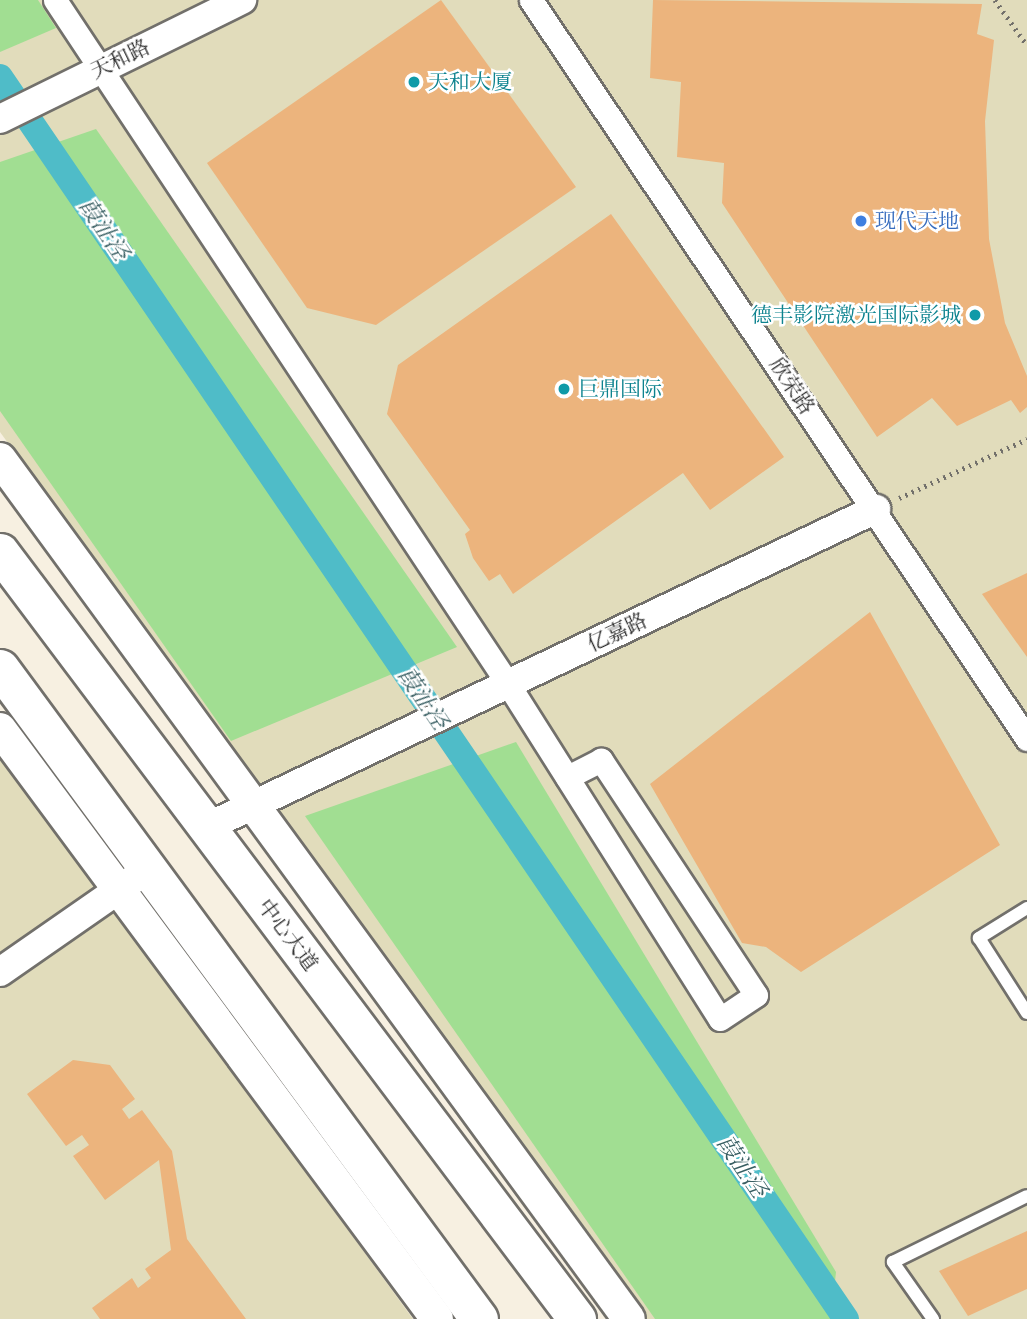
<!DOCTYPE html>
<meta charset="utf-8">
<style>
body{margin:0}
#map{position:relative;width:1027px;height:1319px;overflow:hidden;background:#f7f0e1;font-family:"IM FELL Great Primer","Noto Serif SC",serif}
div>[style]{position:absolute}
[style*='--x']{left:calc(var(--x)*1px);top:calc(var(--y)*1px);width:calc(var(--w)*1px);rotate:calc(var(--a)*1deg)}
.built>*{inset:0;background:#e1dcbb}
.green>*{inset:0;background:#a1de92}
.canal>*{height:26px;margin:-13px;padding:0 13px;transform-origin:13px;border-radius:13px;background:#4fbcc8}
.building>*{inset:0;background:#ecb47d}
.path>*{height:4.5px;margin-top:-2.25px;transform-origin:0;background:repeating-linear-gradient(90deg,#72706b 0 2px,transparent 0 7px)}
.roads{filter:drop-shadow(2px 0 #72706b) drop-shadow(-2px 0 #72706b) drop-shadow(0 2px #72706b) drop-shadow(0 -2px #72706b)}
.service>*{height:12px;margin:-6px;padding:0 6px;transform-origin:6px;border-radius:6px;background:#fff}
.minor>*{height:23px;margin:-11.5px;padding:0 11.5px;transform-origin:11.5px;border-radius:11.5px;background:#fff}
.tertiary>*{height:28px;margin:-14px;padding:0 14px;transform-origin:14px;border-radius:14px;background:#fff}
.secondary>*{height:32px;margin:-16px;padding:0 16px;transform-origin:16px;border-radius:16px;background:#fff}
.primary>*{height:37px;margin:-18.5px;padding:0 18.5px;transform-origin:18.5px;border-radius:18.5px;background:#fff}
.dots>*{width:19px;height:19px;translate:-50% -50%;box-sizing:border-box;border:4px solid #fff;border-radius:50%}
span{translate:-50% -50%;white-space:nowrap;text-align:center;line-height:1.15;-webkit-text-stroke:5px #fff;paint-order:stroke}
.street-label{font-size:21px;color:#2b2b2b}
.culture-label{font-size:21px;color:#0d838f}
.left{translate:0 -50%;text-align:left}
.right{translate:-100% -50%;text-align:right}
.shop-label{font-size:21px;color:#366cbe}
.water-label{font-size:23px;color:#385e62;font-style:italic}
</style>
<div id="map">
<div class="built">
<div style="clip-path:polygon(0 0,1027px 0,1027px 1319px,645px 1319px,0 432px)"></div>
<div style="clip-path:polygon(0 752px,413px 1319px,0 1319px)"></div>
</div>
<div class="green">
<div style="clip-path:polygon(0 0,38px 0,56px 28px,0 52px)"></div>
<div style="clip-path:polygon(96px 129px,457px 647px,231px 741px,0 411px,0 162px)"></div>
<div style="clip-path:polygon(516px 742px,836px 1272px,831px 1319px,655px 1319px,305px 816px)"></div>
</div>
<div class="canal">
<div style="--x:0;--y:77;--w:1503;--a:55.74"></div>
</div>
<div class="building">
<div style="clip-path:polygon(441px 0,576px 187px,376px 325px,307px 308px,207px 163px)"></div>
<div style="clip-path:polygon(653px 0,982px 4px,977px 34px,994px 40px,985px 121px,989px 239px,1005px 323px,1027px 376px,1027px 407px,1020px 413px,1011px 400px,957px 426px,932px 398px,877px 437px,722px 203px,724px 163px,677px 157px,681px 82px,650px 78px)"></div>
<div style="clip-path:polygon(611px 214px,784px 457px,710px 510px,683px 473px,513px 594px,500px 574px,489px 581px,473px 558px,465px 534px,470px 530px,387px 414px,398px 365px)"></div>
<div style="clip-path:polygon(1027px 573px,1027px 657px,982px 594px)"></div>
<div style="clip-path:polygon(870px 612px,1000px 845px,801px 972px,766px 947px,742px 943px,650px 784px)"></div>
<div style="clip-path:polygon(73px 1060px,110px 1065px,135px 1099px,122px 1109px,129px 1119px,142px 1110px,172px 1151px,187px 1239px,246px 1319px,100px 1319px,92px 1308px,132px 1278px,138px 1288px,151px 1278px,145px 1269px,171px 1250px,159px 1160px,105px 1200px,73px 1156px,89px 1145px,82px 1135px,66px 1146px,27px 1094px)"></div>
<div style="clip-path:polygon(1027px 1231px,1027px 1289px,968px 1316px,939px 1271px)"></div>
</div>
<div class="path">
<div style="--x:995;--y:0;--w:55;--a:54.6"></div>
<div style="--x:899;--y:498;--w:141;--a:-24.7"></div>
</div>
<div class="roads">
<div class="service">
<div style="--x:1027;--y:908;--w:57;--a:148"></div>
<div style="--x:979;--y:938;--w:89;--a:57.4"></div>
<div style="--x:933;--y:1319;--w:70;--a:-125.1"></div>
<div style="--x:893;--y:1262;--w:149;--a:-26.2"></div>
</div>
<div class="minor">
<div style="--x:55;--y:0;--w:820;--a:56.48"></div>
<div style="--x:508;--y:684;--w:396;--a:57.7"></div>
<div style="--x:720;--y:1019;--w:43;--a:-33.7"></div>
<div style="--x:756;--y:995;--w:282;--a:-123.4"></div>
<div style="--x:601;--y:760;--w:38;--a:153"></div>
<div style="--x:531;--y:0;--w:890;--a:56.13"></div>
</div>
<div class="tertiary">
<div style="--x:0;--y:119;--w:270;--a:-26.2"></div>
<div style="--x:207;--y:827;--w:741;--a:-25.42"></div>
<div style="--x:0;--y:972;--w:180;--a:-34.8"></div>
</div>
<div class="secondary">
<div style="--x:0;--y:459;--w:1065;--a:53.82"></div>
<div style="--x:0;--y:729;--w:734;--a:53.47"></div>
</div>
<div class="primary">
<div style="--x:0;--y:552;--w:960;--a:53.05"></div>
<div style="--x:0;--y:668;--w:808;--a:53.65"></div>
</div>
</div>
<div class="dots">
<div style="left:414px;top:82px;background:#0f9aa8"></div>
<div style="left:861px;top:221px;background:#3f7fe0"></div>
<div style="left:975px;top:315px;background:#0f9aa8"></div>
<div style="left:564px;top:389px;background:#0f9aa8"></div>
</div>
<div class="street-label">
<span style="left:120px;top:59px;rotate:-26deg">天和路</span>
<span style="left:792px;top:386px;rotate:56deg">欣荣路</span>
<span style="left:617px;top:632px;rotate:-25deg">亿嘉路</span>
<span style="left:288px;top:935px;rotate:53deg">中心大道</span>
</div>
<div class="culture-label">
<span class="left" style="left:428px;top:82px">天和大厦</span>
<span class="right" style="left:961px;top:315px">德丰影院激光国际影城</span>
<span class="left" style="left:578px;top:389px">巨鼎国际</span>
</div>
<div class="shop-label">
<span class="left" style="left:875px;top:221px">现代天地</span>
</div>
<div class="water-label">
<span style="left:104px;top:229px;rotate:56deg">葭沚泾</span>
<span style="left:423px;top:698px;rotate:56deg">葭沚泾</span>
<span style="left:742px;top:1166px;rotate:56deg">葭沚泾</span>
</div>
</div>
